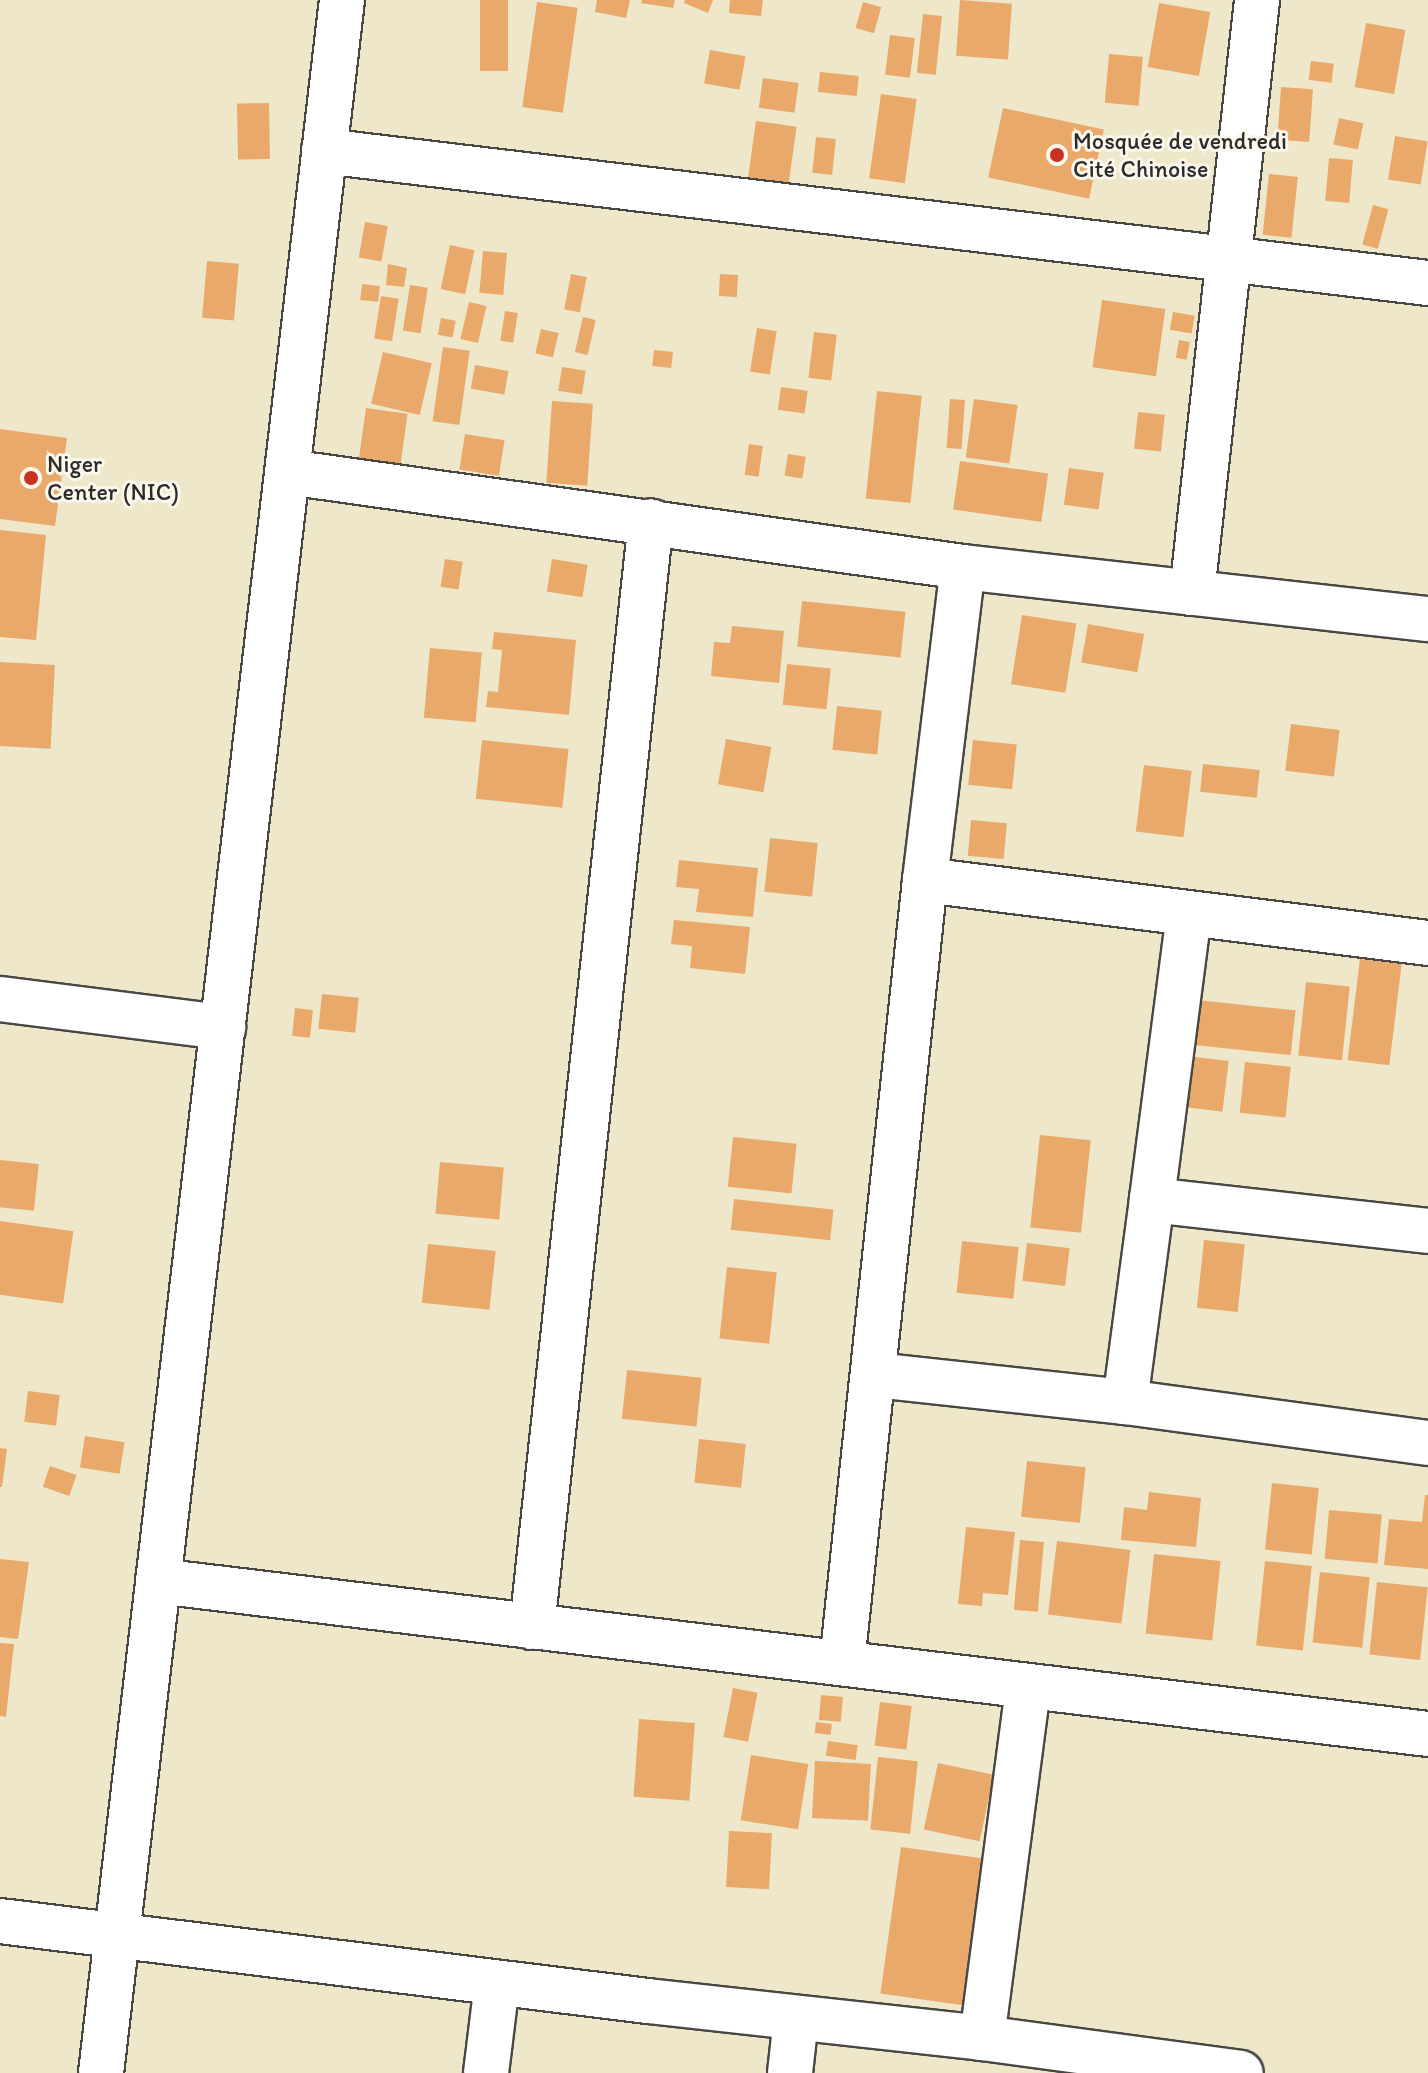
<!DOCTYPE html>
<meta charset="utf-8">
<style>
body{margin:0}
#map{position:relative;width:1428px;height:2073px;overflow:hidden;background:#eee7ca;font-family:Itim,sans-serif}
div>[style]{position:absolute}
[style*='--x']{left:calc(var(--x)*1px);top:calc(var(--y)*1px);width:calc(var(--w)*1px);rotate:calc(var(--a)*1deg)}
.building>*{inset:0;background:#e9a96a;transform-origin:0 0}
.roads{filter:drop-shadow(2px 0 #484743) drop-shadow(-2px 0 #484743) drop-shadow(0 2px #484743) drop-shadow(0 -2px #484743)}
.street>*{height:44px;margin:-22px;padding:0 22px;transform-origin:22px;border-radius:22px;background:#fff}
.dots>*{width:22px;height:22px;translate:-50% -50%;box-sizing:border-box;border:4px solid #fbf7ec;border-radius:50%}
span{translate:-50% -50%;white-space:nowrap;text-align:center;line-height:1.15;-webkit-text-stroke:6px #fbf7ec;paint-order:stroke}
.poi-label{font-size:24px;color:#2b2b2b}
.left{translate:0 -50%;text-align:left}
</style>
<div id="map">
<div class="building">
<div style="left:480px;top:0;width:28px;height:71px"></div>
<div style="clip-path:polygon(597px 0,630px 0,626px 18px,595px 12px)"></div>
<div style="clip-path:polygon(642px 0,675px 0,673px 8px,641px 3px)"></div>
<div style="clip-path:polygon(685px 0,713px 0,708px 13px,684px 3px)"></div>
<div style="clip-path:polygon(730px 0,763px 0,761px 16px,729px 13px)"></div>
<div style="left:960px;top:0;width:52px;height:56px;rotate:4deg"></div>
<div style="left:537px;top:2px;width:41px;height:106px;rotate:8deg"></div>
<div style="left:863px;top:2px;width:19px;height:27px;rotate:16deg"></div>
<div style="left:1159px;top:3px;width:52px;height:65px;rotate:10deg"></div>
<div style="left:923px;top:14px;width:19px;height:59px;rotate:6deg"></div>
<div style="left:1366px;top:23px;width:40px;height:65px;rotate:10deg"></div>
<div style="left:890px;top:35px;width:25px;height:40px;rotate:7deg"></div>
<div style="left:710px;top:50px;width:36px;height:34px;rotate:10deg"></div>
<div style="left:1109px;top:54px;width:34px;height:49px;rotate:5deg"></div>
<div style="left:1311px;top:61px;width:23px;height:19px;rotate:7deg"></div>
<div style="left:820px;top:72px;width:39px;height:20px;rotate:6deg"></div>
<div style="left:763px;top:78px;width:36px;height:30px;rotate:8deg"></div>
<div style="left:1281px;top:87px;width:32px;height:53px;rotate:4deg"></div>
<div style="left:881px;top:94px;width:36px;height:85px;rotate:8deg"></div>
<div style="left:269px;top:103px;width:56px;height:32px;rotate:89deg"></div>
<div style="left:1003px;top:108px;width:103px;height:71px;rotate:12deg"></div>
<div style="left:1339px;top:118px;width:25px;height:27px;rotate:12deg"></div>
<div style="left:756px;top:121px;width:41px;height:66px;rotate:8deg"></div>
<div style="left:1395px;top:136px;width:33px;height:44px;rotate:9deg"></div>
<div style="left:816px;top:137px;width:20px;height:36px;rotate:6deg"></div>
<div style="left:1329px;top:158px;width:24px;height:43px;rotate:5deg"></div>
<div style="left:1269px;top:174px;width:29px;height:61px;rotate:6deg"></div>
<div style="left:1373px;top:205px;width:16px;height:41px;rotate:15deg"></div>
<div style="left:365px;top:222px;width:23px;height:36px;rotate:10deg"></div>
<div style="left:450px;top:245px;width:25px;height:45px;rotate:12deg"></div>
<div style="left:483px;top:251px;width:24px;height:42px;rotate:5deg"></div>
<div style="left:207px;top:261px;width:32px;height:57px;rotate:5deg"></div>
<div style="clip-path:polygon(388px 264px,407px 268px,404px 287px,386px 285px)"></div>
<div style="left:571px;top:274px;width:16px;height:36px;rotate:11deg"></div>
<div style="left:720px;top:274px;width:18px;height:22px;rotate:3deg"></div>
<div style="left:362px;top:284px;width:18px;height:16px;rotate:6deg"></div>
<div style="left:410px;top:285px;width:18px;height:46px;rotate:9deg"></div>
<div style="left:381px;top:296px;width:18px;height:43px;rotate:9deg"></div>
<div style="left:1102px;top:300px;width:64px;height:68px;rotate:8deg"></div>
<div style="left:469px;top:302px;width:18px;height:38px;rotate:13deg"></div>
<div style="left:505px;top:311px;width:13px;height:30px;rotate:9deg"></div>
<div style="left:1173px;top:312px;width:22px;height:18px;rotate:10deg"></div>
<div style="left:583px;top:317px;width:13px;height:36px;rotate:13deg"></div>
<div style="left:441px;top:318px;width:15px;height:17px;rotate:11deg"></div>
<div style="left:757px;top:328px;width:20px;height:44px;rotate:9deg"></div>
<div style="left:541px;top:329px;width:18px;height:25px;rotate:13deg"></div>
<div style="left:814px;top:332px;width:23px;height:46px;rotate:7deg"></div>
<div style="left:1179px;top:340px;width:11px;height:18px;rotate:10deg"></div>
<div style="left:443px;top:347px;width:27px;height:75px;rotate:8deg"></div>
<div style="left:654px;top:350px;width:19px;height:16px;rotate:6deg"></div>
<div style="left:383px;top:352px;width:50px;height:53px;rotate:13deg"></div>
<div style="left:475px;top:365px;width:34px;height:24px;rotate:10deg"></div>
<div style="left:562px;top:367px;width:24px;height:24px;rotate:9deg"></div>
<div style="left:781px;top:387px;width:27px;height:23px;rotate:8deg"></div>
<div style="left:877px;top:391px;width:45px;height:108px;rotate:6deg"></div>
<div style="left:950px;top:399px;width:15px;height:49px;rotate:4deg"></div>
<div style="left:974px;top:399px;width:44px;height:59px;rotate:8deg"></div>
<div style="left:552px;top:401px;width:41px;height:82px;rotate:4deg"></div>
<div style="left:366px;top:408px;width:42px;height:55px;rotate:8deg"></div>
<div style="left:1138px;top:412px;width:27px;height:37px;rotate:6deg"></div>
<div style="clip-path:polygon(0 429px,67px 438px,55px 526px,0 519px)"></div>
<div style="left:465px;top:434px;width:40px;height:36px;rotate:9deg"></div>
<div style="left:749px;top:444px;width:14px;height:31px;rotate:8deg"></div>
<div style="left:788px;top:454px;width:18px;height:22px;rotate:9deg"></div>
<div style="left:960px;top:461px;width:89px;height:49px;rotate:8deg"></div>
<div style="left:1069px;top:468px;width:35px;height:37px;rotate:8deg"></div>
<div style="clip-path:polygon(0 530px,46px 535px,36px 640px,0 637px)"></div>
<div style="left:445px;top:559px;width:18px;height:28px;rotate:9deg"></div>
<div style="left:552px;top:559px;width:36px;height:33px;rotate:9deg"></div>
<div style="left:802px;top:601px;width:104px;height:46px;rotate:6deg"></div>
<div style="left:1022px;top:615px;width:55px;height:70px;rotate:9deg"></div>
<div style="left:1088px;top:624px;width:57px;height:39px;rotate:10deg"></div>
<div style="clip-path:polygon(732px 626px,784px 631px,779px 683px,711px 676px,714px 642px,730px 643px)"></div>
<div style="clip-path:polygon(494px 632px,576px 640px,569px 715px,486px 707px,488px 691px,498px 692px,502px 650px,492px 649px)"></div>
<div style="left:430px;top:648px;width:52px;height:70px;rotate:5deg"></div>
<div style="left:0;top:662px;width:55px;height:84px;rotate:3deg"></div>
<div style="left:787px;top:664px;width:44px;height:41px;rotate:6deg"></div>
<div style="left:837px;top:706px;width:45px;height:44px;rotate:6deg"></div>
<div style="left:1291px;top:724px;width:49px;height:47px;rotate:7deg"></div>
<div style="left:726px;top:739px;width:46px;height:46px;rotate:10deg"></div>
<div style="left:482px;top:740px;width:87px;height:59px;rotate:6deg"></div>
<div style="left:973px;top:740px;width:44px;height:45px;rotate:6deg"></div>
<div style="left:1203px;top:764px;width:57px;height:28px;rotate:6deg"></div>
<div style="left:1144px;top:765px;width:48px;height:67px;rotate:7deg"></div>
<div style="left:971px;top:820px;width:36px;height:36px;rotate:5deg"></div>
<div style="left:770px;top:838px;width:48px;height:54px;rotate:6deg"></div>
<div style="clip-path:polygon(679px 860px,758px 868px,753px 917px,696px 912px,699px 889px,676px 887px)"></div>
<div style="clip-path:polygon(674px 920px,750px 927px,745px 974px,690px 968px,692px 946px,671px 944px)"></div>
<div style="left:1360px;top:959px;width:42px;height:102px;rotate:7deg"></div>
<div style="left:1306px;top:982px;width:44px;height:74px;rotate:6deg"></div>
<div style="left:322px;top:994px;width:37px;height:35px;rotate:6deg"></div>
<div style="left:1197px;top:1000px;width:99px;height:45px;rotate:6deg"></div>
<div style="left:295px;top:1008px;width:18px;height:28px;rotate:6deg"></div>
<div style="left:1179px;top:1055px;width:50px;height:51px;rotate:7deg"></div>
<div style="left:1245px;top:1062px;width:46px;height:51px;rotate:6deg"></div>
<div style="left:1040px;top:1135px;width:51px;height:93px;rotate:6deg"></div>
<div style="left:733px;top:1137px;width:64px;height:50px;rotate:6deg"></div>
<div style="left:0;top:1160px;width:39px;height:47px;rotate:6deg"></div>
<div style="left:440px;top:1162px;width:64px;height:52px;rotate:5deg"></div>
<div style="left:734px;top:1199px;width:100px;height:31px;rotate:6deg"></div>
<div style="left:0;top:1221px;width:74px;height:73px;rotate:8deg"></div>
<div style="left:1204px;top:1240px;width:41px;height:68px;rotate:6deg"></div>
<div style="left:962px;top:1241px;width:57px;height:52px;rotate:6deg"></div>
<div style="left:1027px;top:1243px;width:43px;height:38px;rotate:7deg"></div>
<div style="left:428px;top:1244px;width:68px;height:59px;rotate:6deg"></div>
<div style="left:727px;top:1267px;width:50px;height:72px;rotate:6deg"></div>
<div style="left:627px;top:1370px;width:75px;height:49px;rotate:6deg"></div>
<div style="left:28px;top:1391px;width:32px;height:31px;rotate:7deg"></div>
<div style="left:85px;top:1436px;width:40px;height:32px;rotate:9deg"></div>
<div style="left:699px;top:1439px;width:47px;height:44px;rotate:6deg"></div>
<div style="clip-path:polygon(0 1448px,7px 1449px,2px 1487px,0 1487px)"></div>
<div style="left:1027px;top:1461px;width:59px;height:56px;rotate:6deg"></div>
<div style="left:50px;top:1466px;width:28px;height:22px;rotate:19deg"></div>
<div style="left:1272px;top:1483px;width:47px;height:67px;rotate:6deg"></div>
<div style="clip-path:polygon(1149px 1492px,1201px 1498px,1196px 1547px,1121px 1540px,1124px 1507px,1147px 1510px)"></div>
<div style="clip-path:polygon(1425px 1495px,1428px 1495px,1428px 1569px,1384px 1565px,1389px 1519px,1422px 1522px)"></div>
<div style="left:1329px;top:1510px;width:53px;height:49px;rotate:5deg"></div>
<div style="clip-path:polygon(966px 1527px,1015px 1532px,1008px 1595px,983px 1593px,982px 1606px,958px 1604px)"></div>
<div style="left:1020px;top:1540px;width:24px;height:70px;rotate:5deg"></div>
<div style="left:1057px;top:1541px;width:74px;height:74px;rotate:7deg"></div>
<div style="left:1154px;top:1554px;width:67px;height:80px;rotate:6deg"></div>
<div style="clip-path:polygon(0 1559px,29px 1562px,18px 1639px,0 1637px)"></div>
<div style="left:1265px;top:1561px;width:47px;height:85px;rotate:6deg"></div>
<div style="left:1320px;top:1572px;width:50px;height:71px;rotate:6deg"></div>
<div style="left:1377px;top:1582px;width:51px;height:73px;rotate:6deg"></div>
<div style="clip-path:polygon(0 1643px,14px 1644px,6px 1717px,0 1716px)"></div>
<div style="left:733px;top:1688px;width:25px;height:50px;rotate:11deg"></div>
<div style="left:821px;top:1695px;width:22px;height:25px;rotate:5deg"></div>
<div style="left:880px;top:1702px;width:32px;height:44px;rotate:7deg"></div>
<div style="left:639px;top:1719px;width:56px;height:78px;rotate:4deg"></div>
<div style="left:816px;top:1722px;width:16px;height:11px;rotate:7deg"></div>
<div style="left:828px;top:1741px;width:30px;height:15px;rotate:8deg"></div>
<div style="left:751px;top:1755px;width:58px;height:66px;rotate:9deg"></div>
<div style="left:878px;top:1757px;width:40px;height:73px;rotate:6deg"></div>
<div style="left:815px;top:1761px;width:56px;height:57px;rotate:3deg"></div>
<div style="left:938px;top:1763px;width:57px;height:68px;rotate:12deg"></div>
<div style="left:729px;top:1831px;width:43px;height:56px;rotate:3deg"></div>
<div style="left:901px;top:1847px;width:87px;height:148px;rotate:8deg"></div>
</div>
<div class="roads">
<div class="street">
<div style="--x:324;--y:151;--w:1112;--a:6.82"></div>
<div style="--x:288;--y:472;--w:682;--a:8.01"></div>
<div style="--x:963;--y:567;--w:468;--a:6.4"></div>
<div style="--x:1192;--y:593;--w:597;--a:-83.74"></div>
<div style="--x:925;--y:880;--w:507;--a:7.14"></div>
<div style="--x:1189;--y:914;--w:288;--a:97.4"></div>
<div style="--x:1152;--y:1200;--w:278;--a:6.4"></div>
<div style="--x:0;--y:999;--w:225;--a:7.2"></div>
<div style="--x:875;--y:1375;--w:251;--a:6.2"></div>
<div style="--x:1125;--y:1402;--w:306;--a:7.7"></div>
<div style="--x:1125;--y:1402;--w:204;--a:-82.4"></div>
<div style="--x:158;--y:1581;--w:1279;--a:6.87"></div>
<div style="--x:532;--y:1627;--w:1112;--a:-83.86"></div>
<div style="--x:842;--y:1663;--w:787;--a:-83.95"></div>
<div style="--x:925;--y:880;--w:315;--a:-83.1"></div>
<div style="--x:0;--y:1921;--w:653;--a:7.04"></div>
<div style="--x:648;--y:2001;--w:336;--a:6.3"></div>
<div style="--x:982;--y:2038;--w:261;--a:7.7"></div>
<div style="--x:982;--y:2038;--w:354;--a:-82.5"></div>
<div style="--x:101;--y:2073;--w:2087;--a:-83.37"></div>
<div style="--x:486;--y:2073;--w:91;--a:-83"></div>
<div style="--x:790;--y:2073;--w:54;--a:-83.7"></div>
</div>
</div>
<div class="dots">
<div style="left:1057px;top:155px;background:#c8321e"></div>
<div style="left:31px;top:478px;background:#c8321e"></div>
</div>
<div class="poi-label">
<span class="left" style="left:1073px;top:155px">Mosquée de vendredi<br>Cité Chinoise</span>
<span class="left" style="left:47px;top:478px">Niger<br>Center (NIC)</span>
</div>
</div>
